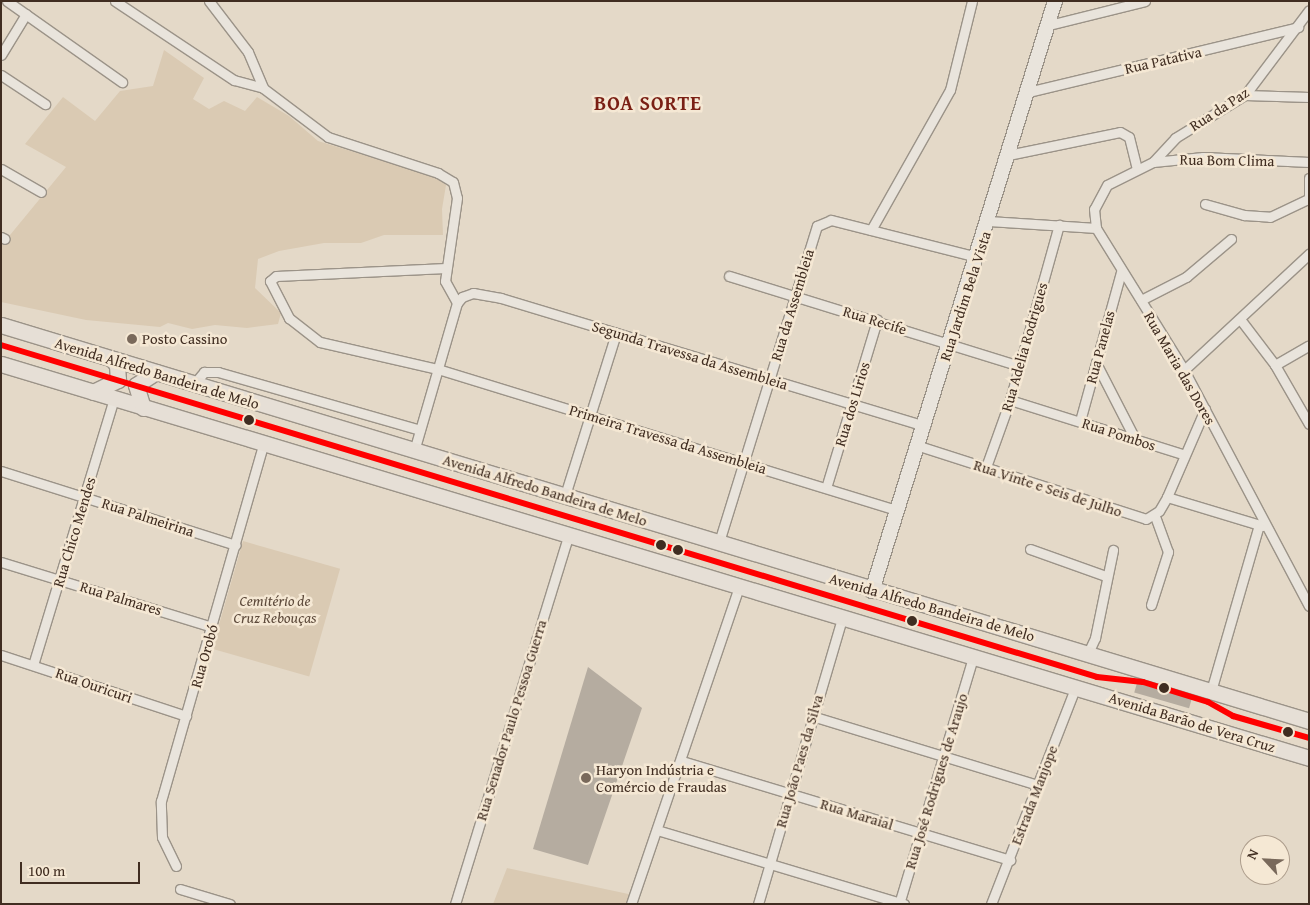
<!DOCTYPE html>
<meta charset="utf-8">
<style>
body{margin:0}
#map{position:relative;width:1310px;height:905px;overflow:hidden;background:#e4d9c8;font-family:"Gentium Book Plus",serif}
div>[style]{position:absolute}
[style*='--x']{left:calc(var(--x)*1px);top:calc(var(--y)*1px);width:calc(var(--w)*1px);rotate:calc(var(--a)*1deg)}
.green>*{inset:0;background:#dacab3;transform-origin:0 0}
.building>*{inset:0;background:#b5aca0;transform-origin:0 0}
.roads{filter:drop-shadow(1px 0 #9b9388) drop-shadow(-1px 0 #9b9388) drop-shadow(0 1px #9b9388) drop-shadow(0 -1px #9b9388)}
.minor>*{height:9px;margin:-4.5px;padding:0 4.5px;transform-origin:4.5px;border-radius:4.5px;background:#e9e4dc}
.secondary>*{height:14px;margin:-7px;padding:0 7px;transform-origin:7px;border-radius:7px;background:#e9e4dc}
.trunk>*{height:15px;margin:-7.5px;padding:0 7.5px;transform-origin:7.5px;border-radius:7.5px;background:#e6dfd6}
.bus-1>*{height:6px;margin:-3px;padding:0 3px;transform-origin:3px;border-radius:3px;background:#f00}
.dots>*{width:14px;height:14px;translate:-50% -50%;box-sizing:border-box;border:2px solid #f5e8d4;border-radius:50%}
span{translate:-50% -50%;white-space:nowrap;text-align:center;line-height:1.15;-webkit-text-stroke:5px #f5e8d4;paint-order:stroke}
.street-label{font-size:15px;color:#402d21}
.poi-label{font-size:15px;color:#402d21}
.left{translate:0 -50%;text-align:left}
.park-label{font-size:15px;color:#5d4a3b;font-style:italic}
.district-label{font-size:20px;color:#7a1f14;font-weight:700;letter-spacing:1px}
.frame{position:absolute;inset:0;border:2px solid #402d21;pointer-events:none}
.north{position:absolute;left:1240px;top:835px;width:50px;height:50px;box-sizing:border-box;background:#f5e8d4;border:1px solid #ad9d8c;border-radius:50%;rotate:295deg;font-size:14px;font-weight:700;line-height:20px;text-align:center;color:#402d21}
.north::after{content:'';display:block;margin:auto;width:18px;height:22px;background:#79695b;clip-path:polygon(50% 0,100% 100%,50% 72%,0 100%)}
.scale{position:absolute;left:20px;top:862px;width:120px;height:22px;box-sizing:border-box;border:2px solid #402d21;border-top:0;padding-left:6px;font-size:15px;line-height:18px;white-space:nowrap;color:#402d21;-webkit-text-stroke:4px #f5e8d4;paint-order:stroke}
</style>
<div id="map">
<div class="green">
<div style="clip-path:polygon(164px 50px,204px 78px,193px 99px,209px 109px,224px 101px,245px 111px,257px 97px,289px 116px,318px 141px,436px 177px,446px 185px,442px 209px,443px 235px,384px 235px,361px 243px,324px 243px,279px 251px,258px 259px,255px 288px,281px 313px,278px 324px,247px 328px,215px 325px,192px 329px,168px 323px,160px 327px,86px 320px,1px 302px,1px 246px,66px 167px,25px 144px,63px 97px,95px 121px,120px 91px,153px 86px)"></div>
<div style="left:243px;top:541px;width:101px;height:112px;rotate:16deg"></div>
<div style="clip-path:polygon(507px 868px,633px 895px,629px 904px,493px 904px)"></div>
</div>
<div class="building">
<div style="clip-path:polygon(588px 667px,642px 708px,588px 865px,533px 849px)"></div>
<div style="left:1137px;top:683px;width:57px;height:10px;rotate:16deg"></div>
</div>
<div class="roads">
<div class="minor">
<div style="--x:7;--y:1;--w:141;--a:35.2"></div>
<div style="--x:115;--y:1;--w:143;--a:33.6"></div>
<div style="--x:234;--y:80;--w:30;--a:15"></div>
<div style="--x:209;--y:1;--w:64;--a:52.6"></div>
<div style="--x:248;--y:52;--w:39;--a:67"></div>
<div style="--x:1049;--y:25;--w:99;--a:-14"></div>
<div style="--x:1;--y:55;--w:48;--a:-58.6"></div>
<div style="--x:1;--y:75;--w:53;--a:33.4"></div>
<div style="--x:263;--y:88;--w:81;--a:37"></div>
<div style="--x:328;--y:137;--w:116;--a:18.1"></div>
<div style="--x:438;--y:173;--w:17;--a:31"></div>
<div style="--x:453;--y:182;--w:16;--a:76"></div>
<div style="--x:457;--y:198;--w:84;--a:98.2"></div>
<div style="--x:445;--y:281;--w:25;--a:61"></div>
<div style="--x:1028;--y:92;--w:278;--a:-13.5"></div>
<div style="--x:1245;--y:95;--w:64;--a:1.8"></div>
<div style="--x:1008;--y:155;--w:114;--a:-11.6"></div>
<div style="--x:1120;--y:132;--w:10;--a:29"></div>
<div style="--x:1129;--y:137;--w:32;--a:76"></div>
<div style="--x:1153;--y:162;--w:33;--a:-47"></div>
<div style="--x:1175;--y:138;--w:82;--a:-31.6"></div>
<div style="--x:1245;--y:95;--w:106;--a:-53"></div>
<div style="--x:1309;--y:162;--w:106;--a:-177.3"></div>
<div style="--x:1203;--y:157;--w:50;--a:174.3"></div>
<div style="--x:1153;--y:162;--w:51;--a:153.4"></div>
<div style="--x:1107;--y:185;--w:27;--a:118"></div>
<div style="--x:1094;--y:209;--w:19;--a:84"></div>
<div style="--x:1096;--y:228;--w:167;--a:58.2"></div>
<div style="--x:1184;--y:370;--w:267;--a:62.1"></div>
<div style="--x:1;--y:169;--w:46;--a:29.9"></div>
<div style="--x:1309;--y:178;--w:22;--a:90"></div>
<div style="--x:1205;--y:204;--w:41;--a:15.8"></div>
<div style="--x:1244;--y:215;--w:26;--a:4"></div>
<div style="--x:1270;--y:217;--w:42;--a:-25.3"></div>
<div style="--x:989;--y:221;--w:107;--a:3.7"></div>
<div style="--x:871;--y:230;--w:161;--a:-60.6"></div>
<div style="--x:950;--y:90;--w:92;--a:-76.1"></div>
<div style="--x:1;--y:237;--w:4;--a:27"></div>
<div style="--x:446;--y:268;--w:170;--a:177.3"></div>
<div style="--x:276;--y:276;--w:8;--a:140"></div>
<div style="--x:270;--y:281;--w:42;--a:62.8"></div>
<div style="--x:289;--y:318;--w:39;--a:38"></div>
<div style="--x:320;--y:342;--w:121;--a:12.9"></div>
<div style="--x:438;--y:369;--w:480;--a:17.1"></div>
<div style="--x:729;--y:276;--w:304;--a:17.2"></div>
<div style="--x:1141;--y:300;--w:51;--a:-27.1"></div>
<div style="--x:1186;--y:277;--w:59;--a:-40.2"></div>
<div style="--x:1240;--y:319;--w:58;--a:52.7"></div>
<div style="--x:1275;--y:365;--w:68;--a:60"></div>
<div style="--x:1096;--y:363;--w:85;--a:62.8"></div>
<div style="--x:1275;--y:365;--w:39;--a:-30"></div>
<div style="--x:1184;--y:370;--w:171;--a:-42.9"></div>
<div style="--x:194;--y:384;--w:16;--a:-50"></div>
<div style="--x:204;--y:372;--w:14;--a:0"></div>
<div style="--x:218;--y:372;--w:210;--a:16"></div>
<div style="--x:1010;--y:400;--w:183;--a:17.4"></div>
<div style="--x:1080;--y:421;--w:155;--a:-74.6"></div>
<div style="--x:919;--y:446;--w:238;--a:17.8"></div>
<div style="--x:1146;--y:519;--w:15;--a:-32"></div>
<div style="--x:1159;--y:511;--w:16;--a:-60"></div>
<div style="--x:1167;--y:497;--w:96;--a:-66.6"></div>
<div style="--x:414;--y:451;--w:154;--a:-73.8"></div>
<div style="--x:457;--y:303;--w:8;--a:-50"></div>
<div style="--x:462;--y:297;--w:12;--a:-20"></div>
<div style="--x:473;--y:293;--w:28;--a:10"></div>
<div style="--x:501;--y:298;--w:443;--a:16.8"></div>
<div style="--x:986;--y:467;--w:71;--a:-70.3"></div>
<div style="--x:1010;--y:400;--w:182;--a:-74.4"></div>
<div style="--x:1;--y:471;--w:246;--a:17.5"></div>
<div style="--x:826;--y:488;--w:176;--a:-73.1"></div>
<div style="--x:565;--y:495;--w:170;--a:-72.5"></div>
<div style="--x:1167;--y:497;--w:100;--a:16.8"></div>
<div style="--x:719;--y:542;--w:331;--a:-72.8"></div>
<div style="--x:817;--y:226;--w:15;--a:-23"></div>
<div style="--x:831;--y:220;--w:151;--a:14.2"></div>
<div style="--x:1030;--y:549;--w:81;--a:19.6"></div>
<div style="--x:1;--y:562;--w:221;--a:17.1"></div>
<div style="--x:1151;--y:605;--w:56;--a:-72.2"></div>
<div style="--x:1168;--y:552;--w:38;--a:-110"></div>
<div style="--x:1088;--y:653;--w:17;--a:-65"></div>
<div style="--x:1095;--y:638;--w:90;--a:-78.4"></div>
<div style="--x:1;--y:655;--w:195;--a:18.2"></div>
<div style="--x:33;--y:665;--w:278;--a:-73.1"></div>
<div style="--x:1211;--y:691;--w:173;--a:-73.9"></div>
<div style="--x:812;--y:716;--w:236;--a:17"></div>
<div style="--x:682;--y:761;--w:343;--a:16.8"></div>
<div style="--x:657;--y:830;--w:258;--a:16.7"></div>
<div style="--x:176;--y:866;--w:32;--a:-116"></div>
<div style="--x:162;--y:837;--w:36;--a:-92"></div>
<div style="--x:161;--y:801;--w:370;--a:-74"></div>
<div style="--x:180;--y:889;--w:52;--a:16.7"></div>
<div style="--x:455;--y:904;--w:384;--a:-72.9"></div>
<div style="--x:631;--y:904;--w:333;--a:-71.2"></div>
<div style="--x:758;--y:904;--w:297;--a:-73.6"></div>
<div style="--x:899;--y:904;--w:257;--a:-73.3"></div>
<div style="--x:991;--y:904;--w:234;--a:-68.7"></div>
</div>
<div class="secondary">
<div style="--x:872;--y:591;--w:618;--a:-72.77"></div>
</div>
<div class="trunk">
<div style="--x:1;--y:325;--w:1367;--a:16.84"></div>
<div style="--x:1;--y:364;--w:1366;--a:16.76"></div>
<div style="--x:93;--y:392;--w:28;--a:-26"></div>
<div style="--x:118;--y:380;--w:15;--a:-94"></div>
<div style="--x:117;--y:365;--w:8;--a:-130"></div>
<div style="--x:143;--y:408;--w:24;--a:-107"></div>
<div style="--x:136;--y:385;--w:24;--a:-33"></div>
</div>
</div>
<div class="bus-1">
<div style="--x:1;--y:345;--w:1145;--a:16.85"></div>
<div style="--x:1097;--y:677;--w:46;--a:6.2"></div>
<div style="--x:1143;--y:682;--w:68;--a:17.1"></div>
<div style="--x:1208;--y:702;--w:29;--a:29"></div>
<div style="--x:1233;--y:716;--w:79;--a:16.1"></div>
</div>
<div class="dots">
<div style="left:132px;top:339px;background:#79695b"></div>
<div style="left:249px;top:420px;background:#402d21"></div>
<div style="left:661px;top:545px;background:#402d21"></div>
<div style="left:678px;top:550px;background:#402d21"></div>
<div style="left:912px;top:621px;background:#402d21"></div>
<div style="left:1164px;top:688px;background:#402d21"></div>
<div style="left:1288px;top:732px;background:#402d21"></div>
<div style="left:586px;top:778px;background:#79695b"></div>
</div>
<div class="street-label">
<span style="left:1163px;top:60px;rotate:-13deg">Rua Patativa</span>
<span style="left:1219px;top:109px;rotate:-33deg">Rua da Paz</span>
<span style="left:1227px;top:160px;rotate:1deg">Rua Bom Clima</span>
<span style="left:965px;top:296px;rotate:-72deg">Rua Jardim Bela Vista</span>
<span style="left:792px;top:305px;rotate:-73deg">Rua da Assembleia</span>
<span style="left:875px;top:320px;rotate:17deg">Rua Recife</span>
<span style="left:1024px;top:347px;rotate:-74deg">Rua Adelia Rodrigues</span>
<span style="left:1100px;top:347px;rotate:-75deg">Rua Panelas</span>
<span style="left:690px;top:355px;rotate:17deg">Segunda Travessa da Assembleia</span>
<span style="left:1180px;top:368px;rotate:60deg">Rua Maria das Dores</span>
<span style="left:157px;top:373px;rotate:17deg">Avenida Alfredo Bandeira de Melo</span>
<span style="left:852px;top:404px;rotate:-73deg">Rua dos Lirios</span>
<span style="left:1119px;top:434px;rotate:18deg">Rua Pombos</span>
<span style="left:668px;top:439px;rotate:17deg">Primeira Travessa da Assembleia</span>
<span style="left:1048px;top:488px;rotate:18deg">Rua Vinte e Seis de Julho</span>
<span style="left:545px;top:490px;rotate:17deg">Avenida Alfredo Bandeira de Melo</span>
<span style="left:148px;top:517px;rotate:18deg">Rua Palmeirina</span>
<span style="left:74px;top:532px;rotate:-73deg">Rua Chico Mendes</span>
<span style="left:121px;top:598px;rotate:17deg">Rua Palmares</span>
<span style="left:932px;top:607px;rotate:16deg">Avenida Alfredo Bandeira de Melo</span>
<span style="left:204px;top:656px;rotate:-74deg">Rua Orobó</span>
<span style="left:94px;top:685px;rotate:19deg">Rua Ouricuri</span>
<span style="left:511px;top:720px;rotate:-73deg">Rua Senador Paulo Pessoa Guerra</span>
<span style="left:1192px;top:722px;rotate:17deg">Avenida Barão de Vera Cruz</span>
<span style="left:799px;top:761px;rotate:-74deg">Rua João Paes da Silva</span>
<span style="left:936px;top:781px;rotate:-73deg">Rua José Rodrigues de Araujo</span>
<span style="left:1034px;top:795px;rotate:-69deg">Estrada Manjope</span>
<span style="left:857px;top:814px;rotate:17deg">Rua Maraial</span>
</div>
<div class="poi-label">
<span class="left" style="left:142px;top:339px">Posto Cassino</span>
<span class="left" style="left:596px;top:778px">Haryon Indústria e<br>Comércio de Fraudas</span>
</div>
<div class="park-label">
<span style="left:275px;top:609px">Cemitério de<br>Cruz Rebouças</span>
</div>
<div class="district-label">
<span style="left:648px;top:102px">BOA SORTE</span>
</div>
<div class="frame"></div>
<div class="north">N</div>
<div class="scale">100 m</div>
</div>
